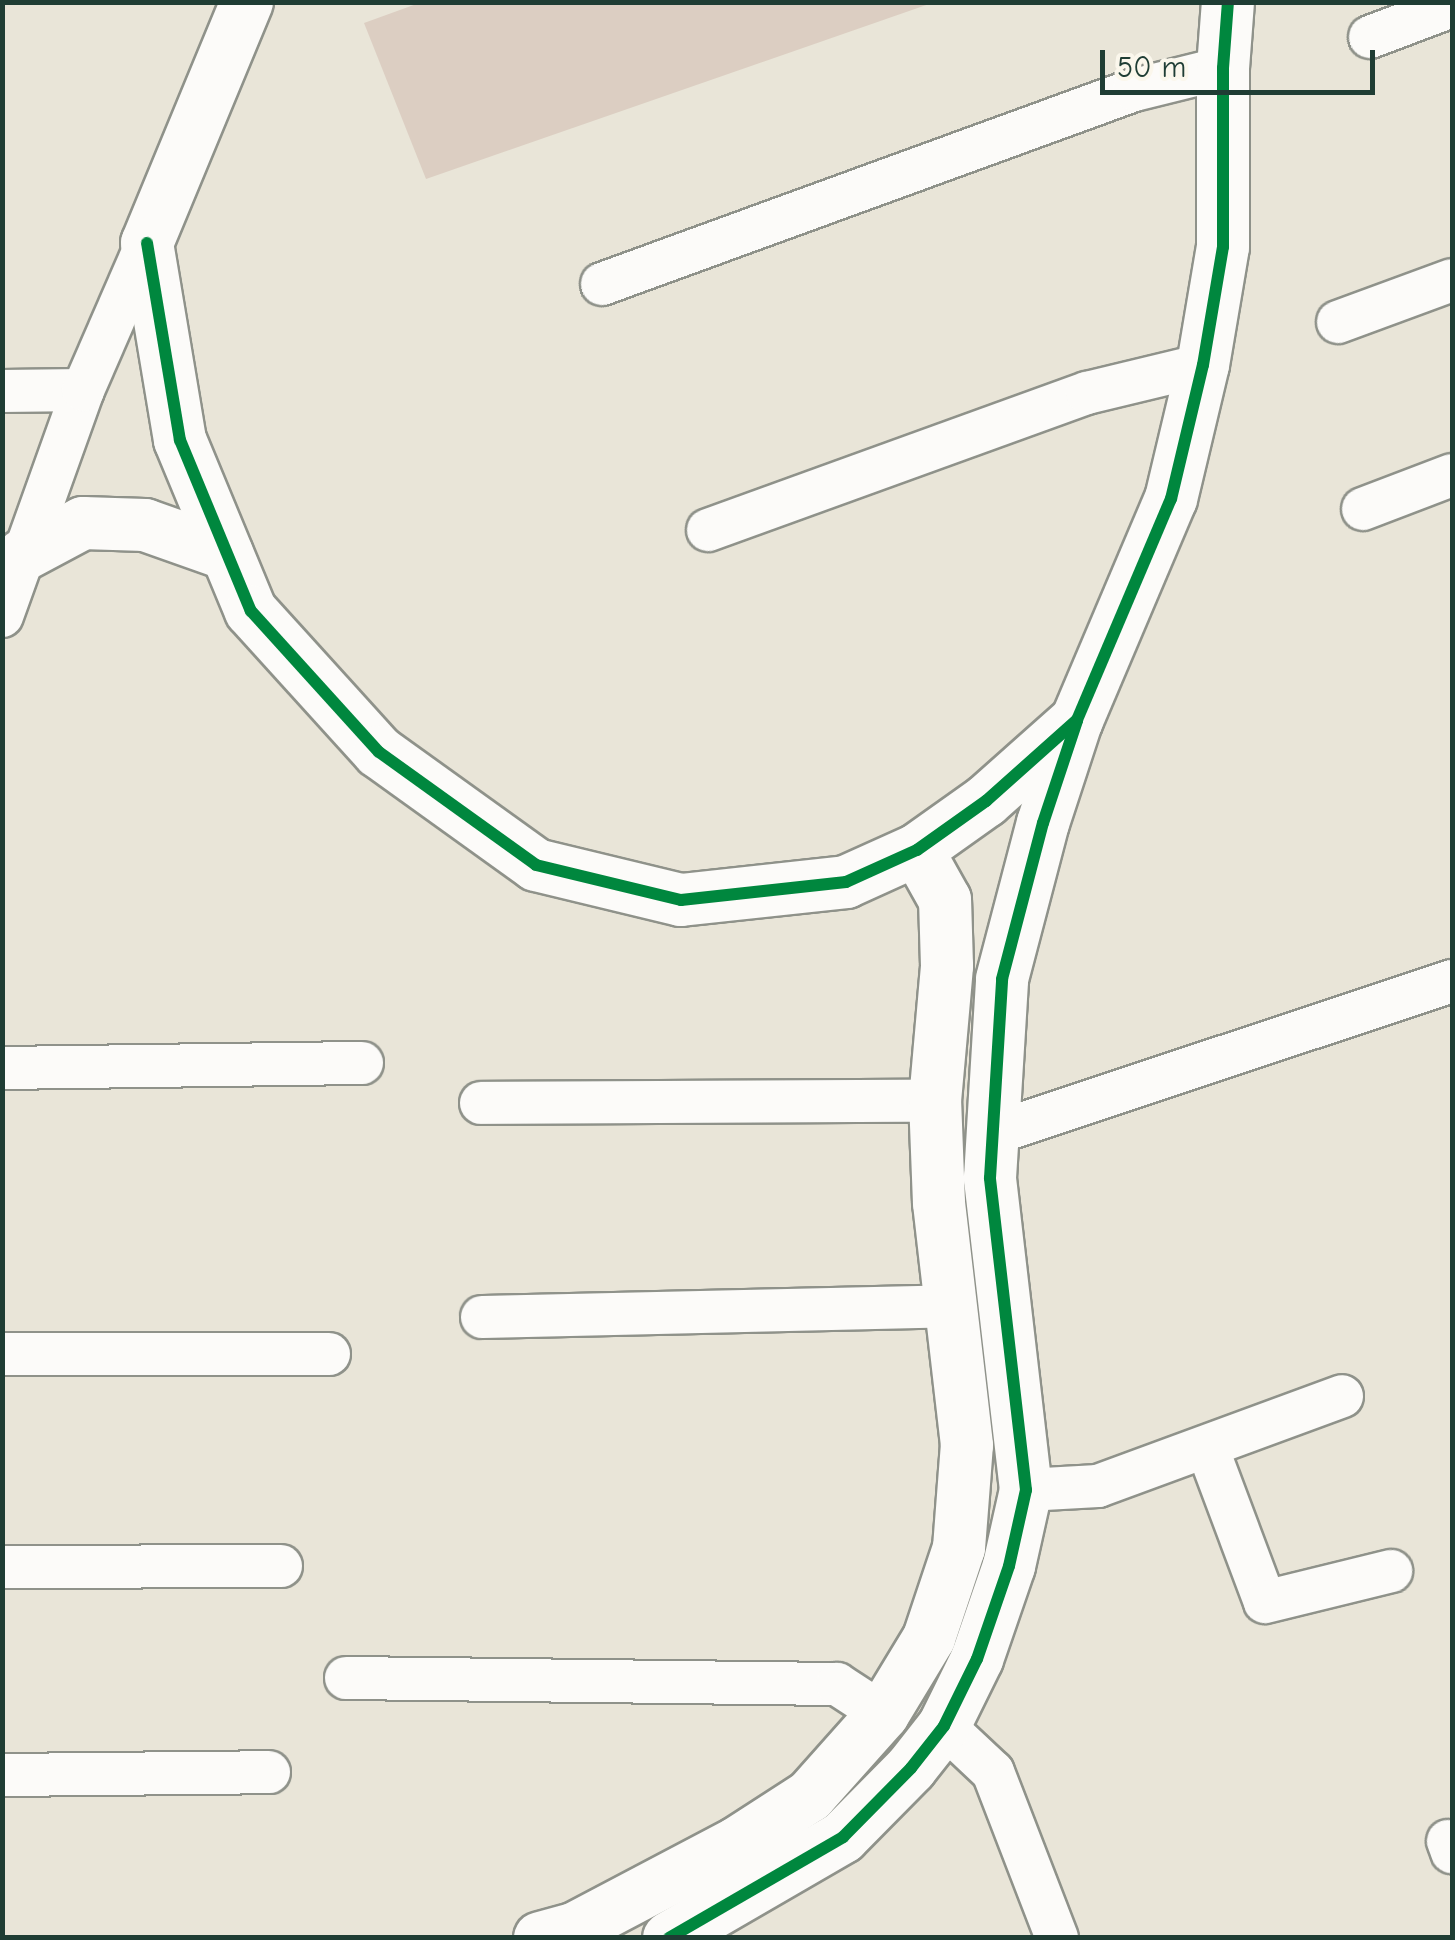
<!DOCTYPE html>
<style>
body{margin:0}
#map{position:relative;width:1455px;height:1940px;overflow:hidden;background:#e9e5d8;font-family:"Comic Neue",sans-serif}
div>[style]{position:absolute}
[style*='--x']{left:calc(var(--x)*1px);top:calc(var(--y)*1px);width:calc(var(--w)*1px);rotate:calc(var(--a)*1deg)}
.building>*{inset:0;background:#dccec2}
.roads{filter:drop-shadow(2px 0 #8f928a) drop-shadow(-2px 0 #8f928a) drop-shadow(0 2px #8f928a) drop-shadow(0 -2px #8f928a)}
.minor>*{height:42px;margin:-21px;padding:0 21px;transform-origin:21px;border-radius:21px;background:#fcfbf9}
.tertiary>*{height:52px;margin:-26px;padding:0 26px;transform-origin:26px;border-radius:26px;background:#fcfbf9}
.cycleway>*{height:12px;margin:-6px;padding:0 6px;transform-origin:6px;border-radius:6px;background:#00873e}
span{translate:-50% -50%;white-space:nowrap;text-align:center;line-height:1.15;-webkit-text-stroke:9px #fbf7ec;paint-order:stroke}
.frame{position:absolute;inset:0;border:5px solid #1f3d34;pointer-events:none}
.scale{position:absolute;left:1100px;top:50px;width:275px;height:45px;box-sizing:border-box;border:5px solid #1f3d34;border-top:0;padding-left:12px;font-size:30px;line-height:35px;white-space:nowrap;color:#1f3d34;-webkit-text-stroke:8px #fbf7ec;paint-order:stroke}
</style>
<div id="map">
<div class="building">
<div style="clip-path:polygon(422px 2px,932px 2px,932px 3px,426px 179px,364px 23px)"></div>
</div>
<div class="roads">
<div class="minor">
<div style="--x:1370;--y:37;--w:88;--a:-20.7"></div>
<div style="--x:602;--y:284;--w:566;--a:-20.03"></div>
<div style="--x:1134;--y:90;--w:92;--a:-13.9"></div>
<div style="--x:1338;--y:322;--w:121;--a:-20.2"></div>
<div style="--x:2;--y:391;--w:81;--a:-0.7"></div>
<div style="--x:1363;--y:509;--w:95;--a:-20.9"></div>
<div style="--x:708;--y:530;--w:403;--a:-19.9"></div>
<div style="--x:1087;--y:393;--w:119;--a:-13.6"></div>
<div style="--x:2;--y:616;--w:240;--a:-70.3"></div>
<div style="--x:83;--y:390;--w:160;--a:-66.5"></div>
<div style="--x:2;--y:1068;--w:360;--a:-0.8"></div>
<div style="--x:481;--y:1103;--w:454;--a:-0.3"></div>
<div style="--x:992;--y:1134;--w:485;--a:-18.4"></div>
<div style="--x:482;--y:1317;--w:470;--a:-1.3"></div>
<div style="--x:2;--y:1354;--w:327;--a:0"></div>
<div style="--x:1207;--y:1447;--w:165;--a:69.5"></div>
<div style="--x:1265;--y:1602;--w:130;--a:-13.8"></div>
<div style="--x:1026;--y:1490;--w:72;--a:-3.2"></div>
<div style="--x:1098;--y:1486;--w:260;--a:-20.2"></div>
<div style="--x:2;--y:1567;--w:279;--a:-0.2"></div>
<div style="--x:346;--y:1678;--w:491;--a:0.7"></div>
<div style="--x:837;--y:1684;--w:55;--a:33.1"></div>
<div style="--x:944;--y:1726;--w:67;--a:43.2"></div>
<div style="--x:993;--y:1772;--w:178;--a:68.9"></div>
<div style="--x:2;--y:1775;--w:267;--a:-0.6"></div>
<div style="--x:1448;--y:1841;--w:12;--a:70"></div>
</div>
<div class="tertiary">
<div style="--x:247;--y:2;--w:261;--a:112.5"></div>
<div style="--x:147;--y:243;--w:200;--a:80.5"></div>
<div style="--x:180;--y:440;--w:185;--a:67.5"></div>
<div style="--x:251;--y:611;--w:190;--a:47.8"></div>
<div style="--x:379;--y:752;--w:193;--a:35.7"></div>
<div style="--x:536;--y:865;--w:149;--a:13.6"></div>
<div style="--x:681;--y:900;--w:166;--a:-6.2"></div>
<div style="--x:846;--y:882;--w:78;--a:-24.3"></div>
<div style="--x:917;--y:850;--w:85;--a:-35.4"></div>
<div style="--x:986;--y:801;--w:122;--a:-41.7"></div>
<div style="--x:1077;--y:720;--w:240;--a:-67"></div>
<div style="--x:1171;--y:499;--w:138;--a:-76.6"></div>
<div style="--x:1203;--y:365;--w:120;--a:-80.4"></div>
<div style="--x:1223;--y:247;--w:179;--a:-90"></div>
<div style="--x:1223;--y:68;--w:66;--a:-85.7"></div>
<div style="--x:23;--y:555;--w:68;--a:-28.1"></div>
<div style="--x:83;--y:523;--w:62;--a:1.8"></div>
<div style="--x:145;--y:525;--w:87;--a:19.5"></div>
<div style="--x:540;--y:1938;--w:35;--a:-15"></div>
<div style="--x:574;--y:1929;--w:184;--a:-27.8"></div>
<div style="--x:737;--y:1843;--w:87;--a:-32.8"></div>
<div style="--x:810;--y:1796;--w:110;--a:-48.3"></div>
<div style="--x:883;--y:1714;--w:89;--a:-58.8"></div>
<div style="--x:929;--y:1638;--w:95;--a:-71.6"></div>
<div style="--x:959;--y:1548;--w:103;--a:-85.6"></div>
<div style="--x:967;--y:1445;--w:244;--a:-96.6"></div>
<div style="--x:939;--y:1203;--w:102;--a:-92.2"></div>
<div style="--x:935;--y:1101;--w:136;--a:-84.9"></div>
<div style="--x:947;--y:966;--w:66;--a:-91.7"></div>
<div style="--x:945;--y:900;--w:57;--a:-119.2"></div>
<div style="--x:669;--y:1938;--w:201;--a:-30.1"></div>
<div style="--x:843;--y:1837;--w:97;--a:-45.4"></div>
<div style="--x:911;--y:1768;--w:53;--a:-51.8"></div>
<div style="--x:944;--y:1726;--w:75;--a:-63.8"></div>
<div style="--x:977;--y:1659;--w:98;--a:-71"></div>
<div style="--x:1009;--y:1566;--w:78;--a:-77.4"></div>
<div style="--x:1026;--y:1490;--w:314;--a:-96.6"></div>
<div style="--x:990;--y:1178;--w:199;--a:-86.5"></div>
<div style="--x:1002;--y:979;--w:161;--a:-75.3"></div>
<div style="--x:1043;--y:823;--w:106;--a:-71.9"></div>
</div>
</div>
<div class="cycleway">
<div style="--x:147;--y:243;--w:200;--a:80.5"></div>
<div style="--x:180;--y:440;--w:185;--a:67.5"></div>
<div style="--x:251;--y:611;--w:190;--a:47.8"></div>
<div style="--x:379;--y:752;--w:193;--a:35.7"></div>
<div style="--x:536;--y:865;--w:149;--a:13.6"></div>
<div style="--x:681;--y:900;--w:166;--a:-6.2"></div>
<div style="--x:846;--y:882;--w:78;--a:-24.3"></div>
<div style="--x:917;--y:850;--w:85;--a:-35.4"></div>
<div style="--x:986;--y:801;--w:122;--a:-41.7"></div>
<div style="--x:1077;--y:720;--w:240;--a:-67"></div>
<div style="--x:1171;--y:499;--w:138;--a:-76.6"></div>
<div style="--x:1203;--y:365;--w:120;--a:-80.4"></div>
<div style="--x:1223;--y:247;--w:179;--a:-90"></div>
<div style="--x:1223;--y:68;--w:66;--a:-85.7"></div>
<div style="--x:669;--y:1938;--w:201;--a:-30.1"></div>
<div style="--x:843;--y:1837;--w:97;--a:-45.4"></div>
<div style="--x:911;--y:1768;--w:53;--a:-51.8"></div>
<div style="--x:944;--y:1726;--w:75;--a:-63.8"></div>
<div style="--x:977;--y:1659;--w:98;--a:-71"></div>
<div style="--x:1009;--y:1566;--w:78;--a:-77.4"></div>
<div style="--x:1026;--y:1490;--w:314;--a:-96.6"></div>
<div style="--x:990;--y:1178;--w:199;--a:-86.5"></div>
<div style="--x:1002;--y:979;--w:161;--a:-75.3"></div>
<div style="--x:1043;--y:823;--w:108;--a:-71.6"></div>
</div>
<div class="frame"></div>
<div class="scale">50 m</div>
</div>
